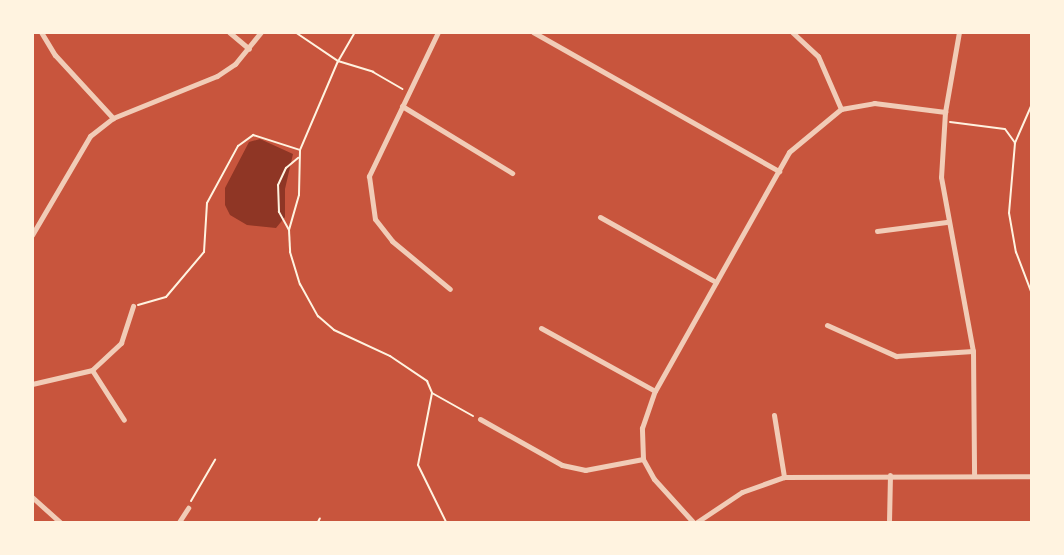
<!DOCTYPE html>
<style>
body{margin:0}
#map{position:relative;width:1064px;height:555px;overflow:hidden;background:#c8553d;font-family:"DM Sans",sans-serif}
div>[style]{position:absolute}
[style*='--x']{left:calc(var(--x)*1px);top:calc(var(--y)*1px);width:calc(var(--w)*1px);rotate:calc(var(--a)*1deg)}
.water>*{inset:0;background:#8f3625}
.path>*{height:2px;margin:-1px;padding:0 1px;transform-origin:1px;border-radius:1px;background:#fff3e0}
.minor>*{height:5px;margin:-2.5px;padding:0 2.5px;transform-origin:2.5px;border-radius:2.5px;background:#f1ccb7}
span{translate:-50% -50%;white-space:nowrap;text-align:center;line-height:1.15;-webkit-text-stroke:5px #fff3e0;paint-order:stroke}
.frame{position:absolute;inset:0;border:34px solid #fff3e0;pointer-events:none}
</style>
<div id="map">
<div class="water">
<div style="clip-path:polygon(260px 139px,293px 154px,285px 189px,285px 217px,276px 228px,247px 225px,230px 215px,225px 205px,225px 188px,249px 142px)"></div>
</div>
<div class="path">
<div style="--x:295;--y:32;--w:52;--a:34"></div>
<div style="--x:338;--y:61;--w:37;--a:17"></div>
<div style="--x:373;--y:72;--w:34;--a:30"></div>
<div style="--x:355;--y:32;--w:34;--a:120"></div>
<div style="--x:338;--y:61;--w:97;--a:113.1"></div>
<div style="--x:300;--y:150;--w:45;--a:91.3"></div>
<div style="--x:299;--y:195;--w:36;--a:106"></div>
<div style="--x:289;--y:230;--w:22;--a:87"></div>
<div style="--x:290;--y:252;--w:34;--a:73"></div>
<div style="--x:300;--y:284;--w:37;--a:61"></div>
<div style="--x:318;--y:316;--w:21;--a:41"></div>
<div style="--x:334;--y:330;--w:62;--a:24.9"></div>
<div style="--x:390;--y:356;--w:45;--a:34"></div>
<div style="--x:427;--y:381;--w:13;--a:67"></div>
<div style="--x:432;--y:393;--w:73;--a:101"></div>
<div style="--x:418;--y:465;--w:64;--a:63.8"></div>
<div style="--x:1032;--y:104;--w:43;--a:113.6"></div>
<div style="--x:1015;--y:143;--w:70;--a:94.9"></div>
<div style="--x:1009;--y:213;--w:40;--a:80"></div>
<div style="--x:1016;--y:252;--w:45;--a:69.1"></div>
<div style="--x:950;--y:122;--w:55;--a:7.3"></div>
<div style="--x:1005;--y:129;--w:17;--a:54"></div>
<div style="--x:289;--y:230;--w:21;--a:-119"></div>
<div style="--x:279;--y:212;--w:27;--a:-92"></div>
<div style="--x:278;--y:185;--w:19;--a:-65"></div>
<div style="--x:286;--y:168;--w:16;--a:-40"></div>
<div style="--x:138;--y:305;--w:29;--a:-16"></div>
<div style="--x:166;--y:297;--w:59;--a:-49.8"></div>
<div style="--x:204;--y:252;--w:49;--a:-86.5"></div>
<div style="--x:207;--y:203;--w:65;--a:-61.5"></div>
<div style="--x:238;--y:146;--w:19;--a:-36"></div>
<div style="--x:253;--y:135;--w:49;--a:17.7"></div>
<div style="--x:432;--y:393;--w:47;--a:29.3"></div>
<div style="--x:191;--y:501;--w:48;--a:-59.7"></div>
<div style="--x:318;--y:522;--w:4;--a:-63"></div>
</div>
<div class="minor">
<div style="--x:41;--y:32;--w:27;--a:59"></div>
<div style="--x:55;--y:55;--w:86;--a:47.4"></div>
<div style="--x:229;--y:32;--w:26;--a:40"></div>
<div style="--x:438;--y:32;--w:160;--a:115.6"></div>
<div style="--x:369;--y:176;--w:43;--a:82.1"></div>
<div style="--x:375;--y:219;--w:28;--a:52"></div>
<div style="--x:392;--y:241;--w:75;--a:39.6"></div>
<div style="--x:533;--y:32;--w:283;--a:29.5"></div>
<div style="--x:792;--y:32;--w:35;--a:43"></div>
<div style="--x:818;--y:56;--w:58;--a:66.5"></div>
<div style="--x:959;--y:32;--w:81;--a:99.9"></div>
<div style="--x:945;--y:112;--w:65;--a:93.5"></div>
<div style="--x:941;--y:177;--w:177;--a:79.6"></div>
<div style="--x:973;--y:351;--w:124;--a:89.5"></div>
<div style="--x:402;--y:106;--w:129;--a:31.3"></div>
<div style="--x:600;--y:217;--w:133;--a:29.3"></div>
<div style="--x:877;--y:231;--w:70;--a:-7.4"></div>
<div style="--x:32;--y:235;--w:115;--a:-59.6"></div>
<div style="--x:90;--y:136;--w:29;--a:-38"></div>
<div style="--x:113;--y:118;--w:112;--a:-22"></div>
<div style="--x:217;--y:76;--w:22;--a:-34"></div>
<div style="--x:235;--y:64;--w:41;--a:-50.9"></div>
<div style="--x:827;--y:325;--w:76;--a:24.2"></div>
<div style="--x:896;--y:356;--w:77;--a:-3.7"></div>
<div style="--x:541;--y:328;--w:130;--a:28.9"></div>
<div style="--x:92;--y:370;--w:59;--a:57.4"></div>
<div style="--x:32;--y:384;--w:62;--a:-13.1"></div>
<div style="--x:92;--y:370;--w:40;--a:-43"></div>
<div style="--x:121;--y:343;--w:39;--a:-72"></div>
<div style="--x:774;--y:415;--w:63;--a:80.8"></div>
<div style="--x:480;--y:419;--w:94;--a:29.3"></div>
<div style="--x:562;--y:465;--w:24;--a:12"></div>
<div style="--x:585;--y:470;--w:59;--a:-10.7"></div>
<div style="--x:32;--y:497;--w:38;--a:42"></div>
<div style="--x:179;--y:522;--w:17;--a:-57"></div>
<div style="--x:693;--y:522;--w:58;--a:-132.2"></div>
<div style="--x:654;--y:479;--w:23;--a:-119"></div>
<div style="--x:643;--y:459;--w:31;--a:-92"></div>
<div style="--x:642;--y:428;--w:39;--a:-71"></div>
<div style="--x:655;--y:391;--w:274;--a:-60.7"></div>
<div style="--x:789;--y:152;--w:67;--a:-39.6"></div>
<div style="--x:841;--y:109;--w:34;--a:-10"></div>
<div style="--x:874;--y:103;--w:72;--a:7.2"></div>
<div style="--x:697;--y:522;--w:54;--a:-33.7"></div>
<div style="--x:742;--y:492;--w:45;--a:-19.7"></div>
<div style="--x:784;--y:477;--w:248;--a:-0.2"></div>
<div style="--x:889;--y:522;--w:47;--a:-88.8"></div>
</div>
<div class="frame"></div>
</div>
